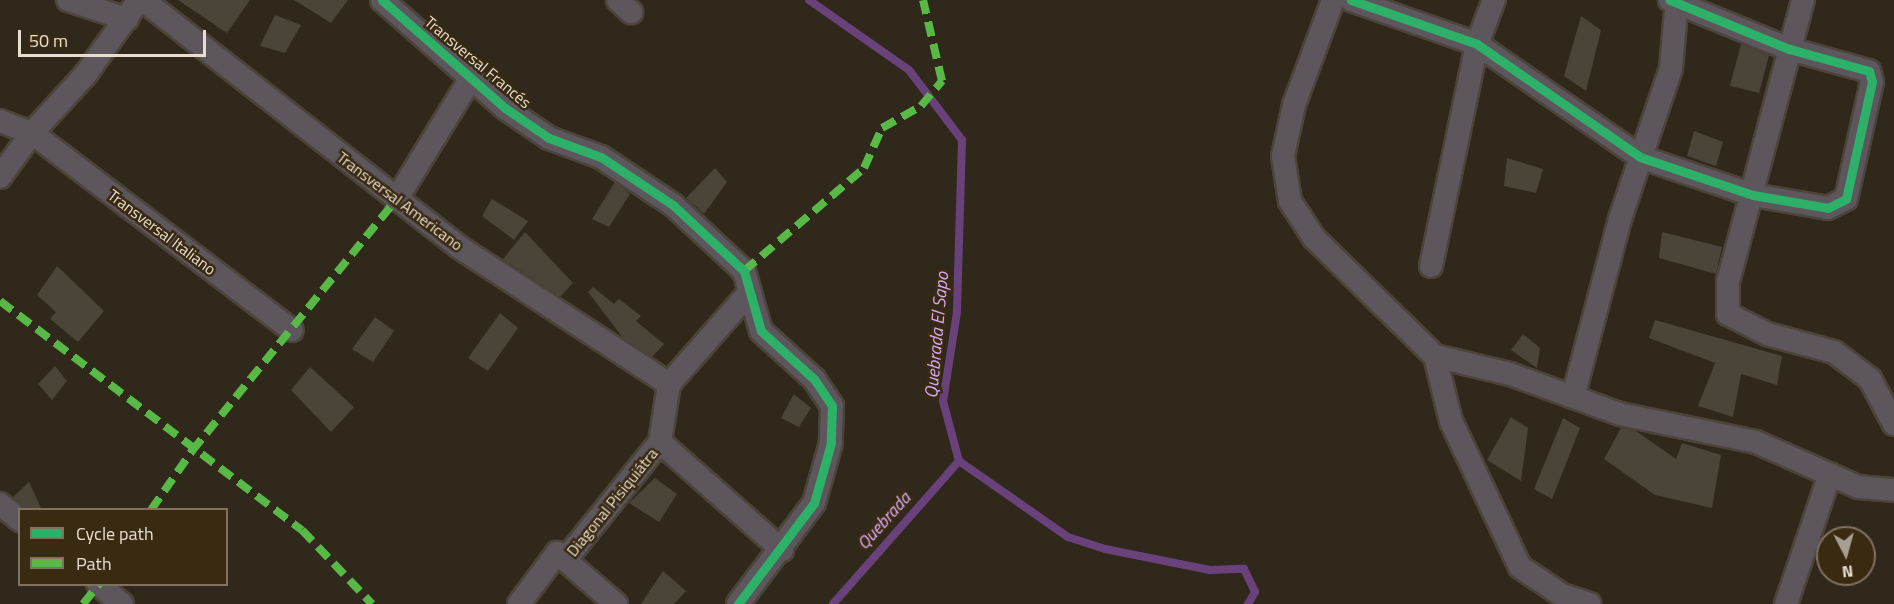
<!DOCTYPE html>
<meta charset="utf-8">
<style>
body{margin:0}
#map{position:relative;width:1894px;height:604px;overflow:hidden;background:#30281b;font-family:"Titillium Web",sans-serif}
div>[style]{position:absolute}
[style*='--x']{left:calc(var(--x)*1px);top:calc(var(--y)*1px);width:calc(var(--w)*1px);rotate:calc(var(--a)*1deg)}
.stream>*{height:8px;margin:-4px;padding:0 4px;transform-origin:4px;border-radius:4px;background:#69427b}
.building>*{inset:0;background:#4a4439}
.roads{filter:drop-shadow(2px 0 #4c4439) drop-shadow(-2px 0 #4c4439) drop-shadow(0 2px #4c4439) drop-shadow(0 -2px #4c4439)}
.street>*{height:22px;margin:-11px;padding:0 11px;transform-origin:11px;border-radius:11px;background:#5d565d}
.quiet>*{height:8px;margin-top:-4px;transform-origin:0;background:repeating-linear-gradient(90deg,#58b947 0 15px,transparent 0 23px)}
.cycleway>*{height:9px;margin:-4.5px;padding:0 4.5px;transform-origin:4.5px;border-radius:4.5px;background:#2db169}
span{translate:-50% -50%;white-space:nowrap;text-align:center;line-height:1.15;-webkit-text-stroke:5px #392a12;paint-order:stroke}
.street-label{font-size:16px;color:#e7decf}
.water-label{font-size:18px;color:#d8aaf3;font-style:italic}
.legend{position:absolute;left:18px;top:508px;width:210px;height:78px;box-sizing:border-box;background:#392a12;border:2px solid #7f725e;margin:0;padding:8px 10px;list-style:none;font-size:18px;color:#e7decf}
.legend li{display:flex;align-items:center;gap:12px;height:30px}
.legend b{width:30px;border:2px solid #7f725e}
.north{position:absolute;left:1816px;top:526px;width:60px;height:60px;box-sizing:border-box;background:#392a12;border:2px solid #7f725e;border-radius:50%;rotate:174deg;font-size:16px;font-weight:700;line-height:24px;text-align:center;color:#e7decf}
.north::after{content:'';display:block;margin:auto;width:21px;height:27px;background:#a79e90;clip-path:polygon(50% 0,100% 100%,50% 72%,0 100%)}
.scale{position:absolute;left:18px;top:30px;width:188px;height:27px;box-sizing:border-box;border:3px solid #e7decf;border-top:0;padding-left:8px;font-size:18px;line-height:21px;white-space:nowrap;color:#e7decf;-webkit-text-stroke:4px #392a12;paint-order:stroke}
</style>
<div id="map">
<div class="stream">
<i style="--x:809;--y:0;--w:122;--a:35"></i>
<i style="--x:909;--y:70;--w:88;--a:52.9"></i>
<i style="--x:962;--y:140;--w:172;--a:91.7"></i>
<i style="--x:957;--y:312;--w:90;--a:98.9"></i>
<i style="--x:943;--y:401;--w:62;--a:75.1"></i>
<i style="--x:959;--y:461;--w:133;--a:34.9"></i>
<i style="--x:1068;--y:537;--w:39;--a:18"></i>
<i style="--x:1105;--y:549;--w:107;--a:11.3"></i>
<i style="--x:1210;--y:570;--w:34;--a:-2"></i>
<i style="--x:1244;--y:569;--w:25;--a:64"></i>
<i style="--x:1255;--y:592;--w:14;--a:120"></i>
<i style="--x:833;--y:604;--w:191;--a:-48.6"></i>
</div>
<div class="building">
<i style="clip-path:polygon(178px 0,250px 0,227px 33px)"></i>
<i style="clip-path:polygon(294px 0,348px 0,331px 23px)"></i>
<i style="clip-path:polygon(275px 15px,301px 25px,285px 53px,260px 46px)"></i>
<i style="clip-path:polygon(1581px 16px,1601px 30px,1586px 91px,1564px 76px)"></i>
<i style="clip-path:polygon(1741px 44px,1769px 55px,1759px 93px,1730px 86px)"></i>
<i style="clip-path:polygon(1694px 131px,1723px 142px,1716px 166px,1687px 156px)"></i>
<i style="clip-path:polygon(1507px 158px,1543px 169px,1536px 193px,1504px 186px)"></i>
<i style="clip-path:polygon(715px 168px,727px 182px,704px 214px,686px 198px)"></i>
<i style="clip-path:polygon(615px 182px,630px 194px,609px 227px,592px 219px)"></i>
<i style="clip-path:polygon(492px 199px,528px 221px,514px 240px,482px 216px)"></i>
<i style="clip-path:polygon(525px 232px,573px 283px,560px 297px,503px 259px)"></i>
<i style="clip-path:polygon(1662px 232px,1722px 247px,1716px 274px,1659px 258px)"></i>
<i style="clip-path:polygon(57px 266px,104px 311px,78px 342px,50px 319px,56px 312px,37px 295px)"></i>
<i style="clip-path:polygon(593px 287px,614px 304px,619px 299px,641px 316px,636px 321px,664px 344px,652px 357px,623px 338px,588px 292px)"></i>
<i style="clip-path:polygon(500px 313px,518px 328px,488px 371px,468px 358px)"></i>
<i style="clip-path:polygon(375px 317px,394px 331px,373px 362px,352px 349px)"></i>
<i style="clip-path:polygon(1655px 320px,1782px 356px,1777px 385px,1741px 374px,1733px 417px,1698px 406px,1715px 363px,1649px 338px)"></i>
<i style="clip-path:polygon(1523px 334px,1540px 348px,1537px 368px,1511px 350px)"></i>
<i style="clip-path:polygon(55px 366px,67px 381px,52px 400px,38px 384px)"></i>
<i style="clip-path:polygon(310px 367px,354px 407px,331px 432px,291px 390px)"></i>
<i style="clip-path:polygon(794px 394px,811px 408px,799px 427px,781px 418px)"></i>
<i style="clip-path:polygon(1511px 417px,1528px 428px,1521px 481px,1487px 460px)"></i>
<i style="clip-path:polygon(1563px 418px,1580px 428px,1552px 499px,1534px 489px)"></i>
<i style="clip-path:polygon(1621px 428px,1636px 431px,1676px 459px,1682px 443px,1721px 455px,1712px 508px,1655px 495px,1604px 459px)"></i>
<i style="clip-path:polygon(655px 478px,677px 494px,659px 522px,629px 503px)"></i>
<i style="clip-path:polygon(29px 482px,42px 510px,28px 510px,13px 497px)"></i>
<i style="clip-path:polygon(663px 571px,686px 591px,674px 604px,641px 604px)"></i>
</div>
<div class="roads">
<div class="street">
<i style="--x:68;--y:0;--w:62;--a:17.9"></i>
<i style="--x:143;--y:0;--w:401;--a:38"></i>
<i style="--x:459;--y:247;--w:251;--a:33.1"></i>
<i style="--x:382;--y:0;--w:164;--a:41.3"></i>
<i style="--x:505;--y:108;--w:53;--a:34.3"></i>
<i style="--x:549;--y:138;--w:55;--a:20.1"></i>
<i style="--x:601;--y:157;--w:87;--a:33.7"></i>
<i style="--x:673;--y:205;--w:97;--a:42.9"></i>
<i style="--x:744;--y:271;--w:62;--a:74.2"></i>
<i style="--x:761;--y:331;--w:72;--a:42.2"></i>
<i style="--x:814;--y:379;--w:32;--a:56"></i>
<i style="--x:832;--y:406;--w:37;--a:92"></i>
<i style="--x:831;--y:443;--w:62;--a:105.8"></i>
<i style="--x:814;--y:503;--w:126;--a:127"></i>
<i style="--x:618;--y:0;--w:18;--a:43"></i>
<i style="--x:1333;--y:0;--w:112;--a:110.4"></i>
<i style="--x:1294;--y:105;--w:52;--a:102.2"></i>
<i style="--x:1283;--y:156;--w:46;--a:81.2"></i>
<i style="--x:1290;--y:201;--w:44;--a:57"></i>
<i style="--x:1314;--y:238;--w:169;--a:44.3"></i>
<i style="--x:1435;--y:356;--w:67;--a:76.2"></i>
<i style="--x:1451;--y:421;--w:161;--a:64.7"></i>
<i style="--x:1520;--y:567;--w:50;--a:33.7"></i>
<i style="--x:1562;--y:595;--w:29;--a:18"></i>
<i style="--x:1351;--y:0;--w:133;--a:19.2"></i>
<i style="--x:1477;--y:44;--w:198;--a:34.7"></i>
<i style="--x:1640;--y:157;--w:119;--a:18.6"></i>
<i style="--x:1753;--y:195;--w:76;--a:9.8"></i>
<i style="--x:1828;--y:208;--w:20;--a:-27"></i>
<i style="--x:1846;--y:199;--w:120;--a:-77.5"></i>
<i style="--x:1872;--y:82;--w:11;--a:-105"></i>
<i style="--x:1869;--y:71;--w:83;--a:-164.6"></i>
<i style="--x:1789;--y:49;--w:129;--a:-157.6"></i>
<i style="--x:1803;--y:0;--w:291;--a:104.9"></i>
<i style="--x:1728;--y:281;--w:33;--a:90"></i>
<i style="--x:1728;--y:314;--w:44;--a:27.1"></i>
<i style="--x:1767;--y:334;--w:69;--a:15"></i>
<i style="--x:1834;--y:352;--w:45;--a:36.9"></i>
<i style="--x:1870;--y:379;--w:51;--a:61.9"></i>
<i style="--x:0;--y:121;--w:34;--a:21"></i>
<i style="--x:32;--y:133;--w:326;--a:37.2"></i>
<i style="--x:0;--y:177;--w:54;--a:-54"></i>
<i style="--x:32;--y:133;--w:80;--a:-47.5"></i>
<i style="--x:86;--y:74;--w:91;--a:-54.4"></i>
<i style="--x:396;--y:200;--w:143;--a:-58.4"></i>
<i style="--x:1431;--y:266;--w:227;--a:-78.3"></i>
<i style="--x:1477;--y:44;--w:47;--a:-68.9"></i>
<i style="--x:1435;--y:356;--w:77;--a:13.5"></i>
<i style="--x:1510;--y:374;--w:117;--a:20"></i>
<i style="--x:1620;--y:414;--w:139;--a:11.6"></i>
<i style="--x:1756;--y:442;--w:111;--a:23.8"></i>
<i style="--x:1858;--y:487;--w:36;--a:5"></i>
<i style="--x:1573;--y:397;--w:184;--a:-75.2"></i>
<i style="--x:1620;--y:219;--w:159;--a:-71.3"></i>
<i style="--x:1671;--y:68;--w:68;--a:-85"></i>
<i style="--x:660;--y:442;--w:163;--a:41.5"></i>
<i style="--x:0;--y:504;--w:26;--a:39"></i>
<i style="--x:565;--y:560;--w:151;--a:-51.2"></i>
<i style="--x:660;--y:442;--w:59;--a:-81.2"></i>
<i style="--x:669;--y:384;--w:120;--a:-48.7"></i>
<i style="--x:98;--y:584;--w:31;--a:40"></i>
<i style="--x:519;--y:604;--w:64;--a:-53.3"></i>
<i style="--x:557;--y:553;--w:78;--a:40.8"></i>
<i style="--x:1786;--y:604;--w:137;--a:-71.3"></i>
</div>
</div>
<div class="quiet">
<i style="--x:744;--y:271;--w:158;--a:-40.6"></i>
<i style="--x:864;--y:168;--w:44;--a:-65.8"></i>
<i style="--x:882;--y:128;--w:45;--a:-29.4"></i>
<i style="--x:921;--y:106;--w:33;--a:-50"></i>
<i style="--x:942;--y:81;--w:83;--a:-103.2"></i>
<i style="--x:0;--y:301;--w:379;--a:37.2"></i>
<i style="--x:302;--y:530;--w:102;--a:46.6"></i>
<i style="--x:151;--y:510;--w:72;--a:-55.2"></i>
<i style="--x:192;--y:451;--w:323;--a:-50.9"></i>
<i style="--x:83;--y:604;--w:26;--a:-51"></i>
</div>
<div class="cycleway">
<i style="--x:382;--y:0;--w:164;--a:41.3"></i>
<i style="--x:505;--y:108;--w:53;--a:34.3"></i>
<i style="--x:549;--y:138;--w:55;--a:20.1"></i>
<i style="--x:601;--y:157;--w:87;--a:33.7"></i>
<i style="--x:673;--y:205;--w:97;--a:42.9"></i>
<i style="--x:744;--y:271;--w:62;--a:74.2"></i>
<i style="--x:761;--y:331;--w:72;--a:42.2"></i>
<i style="--x:814;--y:379;--w:32;--a:56"></i>
<i style="--x:832;--y:406;--w:37;--a:92"></i>
<i style="--x:831;--y:443;--w:62;--a:105.8"></i>
<i style="--x:814;--y:503;--w:126;--a:127"></i>
<i style="--x:1351;--y:0;--w:133;--a:19.2"></i>
<i style="--x:1477;--y:44;--w:198;--a:34.7"></i>
<i style="--x:1640;--y:157;--w:119;--a:18.6"></i>
<i style="--x:1753;--y:195;--w:76;--a:9.8"></i>
<i style="--x:1828;--y:208;--w:20;--a:-27"></i>
<i style="--x:1846;--y:199;--w:120;--a:-77.5"></i>
<i style="--x:1872;--y:82;--w:11;--a:-105"></i>
<i style="--x:1869;--y:71;--w:83;--a:-164.6"></i>
<i style="--x:1789;--y:49;--w:129;--a:-157.6"></i>
</div>
<div class="street-label">
<span style="left:478px;top:62px;rotate:40deg">Transversal Francés</span>
<span style="left:400px;top:201px;rotate:37deg">Transversal Americano</span>
<span style="left:162px;top:232px;rotate:37deg">Transversal Italiano</span>
<span style="left:612px;top:502px;rotate:-51deg">Diagonal Pisiquiátra</span>
</div>
<div class="water-label">
<span style="left:937px;top:335px;rotate:-85deg">Quebrada El Sapo</span>
<span style="left:884px;top:521px;rotate:-48deg">Quebrada</span>
</div>
<ul class="legend">
<li><b style="height:8px;background:#2db169"></b>Cycle path</li>
<li><b style="height:8px;background:#58b947"></b>Path</li>
</ul>
<div class="north">N</div>
<div class="scale">50 m</div>
</div>
